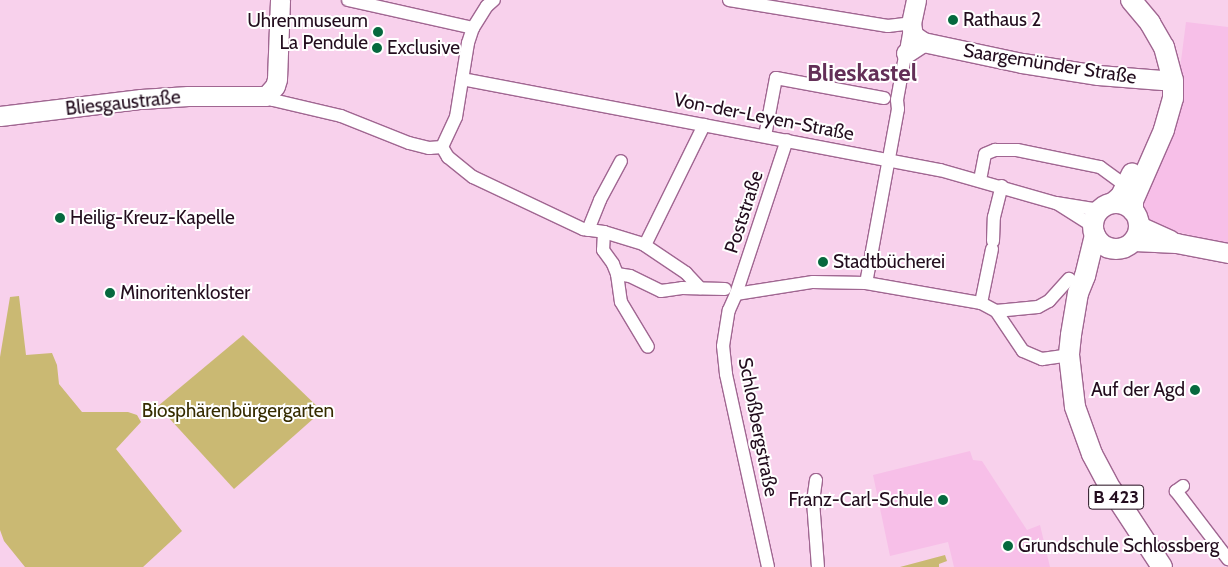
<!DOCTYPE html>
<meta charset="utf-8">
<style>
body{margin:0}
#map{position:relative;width:1228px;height:567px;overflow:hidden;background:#f8d1ec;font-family:Cabin,sans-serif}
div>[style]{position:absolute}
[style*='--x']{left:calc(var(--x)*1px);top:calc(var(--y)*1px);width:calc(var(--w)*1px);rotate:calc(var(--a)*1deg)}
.built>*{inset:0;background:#f7bfe8}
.green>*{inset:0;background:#cab973}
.roads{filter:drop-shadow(1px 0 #a06691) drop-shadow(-1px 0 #a06691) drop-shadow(0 1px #a06691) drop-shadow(0 -1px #a06691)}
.street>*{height:12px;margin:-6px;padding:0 6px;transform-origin:6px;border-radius:6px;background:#fff}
.secondary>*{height:19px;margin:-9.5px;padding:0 9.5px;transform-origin:9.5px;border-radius:9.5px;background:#fff}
.primary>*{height:20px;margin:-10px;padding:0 10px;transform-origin:10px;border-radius:10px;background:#fff}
.primary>.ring{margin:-10px;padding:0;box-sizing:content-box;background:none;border:20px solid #fff;border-radius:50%}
.dots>*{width:14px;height:14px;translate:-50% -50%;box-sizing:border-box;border:2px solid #fff;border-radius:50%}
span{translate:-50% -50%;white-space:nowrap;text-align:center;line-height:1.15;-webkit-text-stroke:4px #fff;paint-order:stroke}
.shield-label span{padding:1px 4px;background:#fff;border:1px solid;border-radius:4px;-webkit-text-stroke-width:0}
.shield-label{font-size:18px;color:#230d1e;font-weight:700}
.poi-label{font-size:19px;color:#230d1e}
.left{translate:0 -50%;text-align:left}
.right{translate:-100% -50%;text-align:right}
.street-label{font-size:19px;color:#230d1e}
.park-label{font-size:19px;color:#362c00}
.district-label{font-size:24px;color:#632f57;font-weight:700}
</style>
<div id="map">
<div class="built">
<i style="clip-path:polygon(1186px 22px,1228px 27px,1228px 244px,1157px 227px,1147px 220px,1142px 208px,1142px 200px,1173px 123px)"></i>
<i style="clip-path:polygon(970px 451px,973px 460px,982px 461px,1027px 530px,1040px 525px,1050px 567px,954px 567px,948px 542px,890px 556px,873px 475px)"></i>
</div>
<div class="green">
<i style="clip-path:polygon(19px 296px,26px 355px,52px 353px,57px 365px,59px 384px,82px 412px,128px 412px,137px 415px,141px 422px,116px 449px,182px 531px,143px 567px,25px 567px,4px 541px,0 530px,0 357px,10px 297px)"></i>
<i style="clip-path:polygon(243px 335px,322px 411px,234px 489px,158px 406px)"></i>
<i style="clip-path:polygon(945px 555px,947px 561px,939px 564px,939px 567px,900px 567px)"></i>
</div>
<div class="roads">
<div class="street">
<i style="--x:348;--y:0;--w:128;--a:12.6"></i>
<i style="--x:729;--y:0;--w:161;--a:9.3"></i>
<i style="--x:888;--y:26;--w:23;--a:-7"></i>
<i style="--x:911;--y:23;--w:78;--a:100.3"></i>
<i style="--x:897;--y:100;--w:9;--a:84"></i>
<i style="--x:898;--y:109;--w:177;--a:100.4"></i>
<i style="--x:462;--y:79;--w:487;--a:10.8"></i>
<i style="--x:940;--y:170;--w:121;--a:15.9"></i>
<i style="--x:1056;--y:203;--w:44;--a:9.2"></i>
<i style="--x:266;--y:96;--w:8;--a:30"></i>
<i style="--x:273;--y:100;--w:70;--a:13.2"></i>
<i style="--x:341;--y:116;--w:73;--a:21.7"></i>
<i style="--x:409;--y:143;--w:21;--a:14"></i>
<i style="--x:429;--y:148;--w:13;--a:-4"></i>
<i style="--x:765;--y:136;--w:59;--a:-79.3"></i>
<i style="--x:776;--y:78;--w:110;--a:10.5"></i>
<i style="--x:442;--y:147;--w:12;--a:59"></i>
<i style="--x:448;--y:157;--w:32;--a:39"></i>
<i style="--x:473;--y:177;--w:122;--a:25.3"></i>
<i style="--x:583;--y:229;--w:21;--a:8"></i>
<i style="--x:604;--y:232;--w:41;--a:17.1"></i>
<i style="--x:643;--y:244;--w:52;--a:34"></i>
<i style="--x:686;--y:273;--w:21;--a:47"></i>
<i style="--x:442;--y:147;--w:33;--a:-65"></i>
<i style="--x:456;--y:117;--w:75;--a:-80.8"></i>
<i style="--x:468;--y:43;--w:16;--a:-72"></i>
<i style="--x:473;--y:28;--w:26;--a:-58"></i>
<i style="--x:487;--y:6;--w:9;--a:-41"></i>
<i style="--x:980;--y:180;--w:26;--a:-79"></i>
<i style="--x:985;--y:154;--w:11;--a:-22"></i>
<i style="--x:995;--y:150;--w:22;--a:0"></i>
<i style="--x:1017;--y:150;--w:85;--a:11.6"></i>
<i style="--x:1100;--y:167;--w:32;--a:36"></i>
<i style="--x:1058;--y:204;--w:41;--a:32.2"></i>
<i style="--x:588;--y:230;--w:32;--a:-68"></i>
<i style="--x:600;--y:200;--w:44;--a:-61.7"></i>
<i style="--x:604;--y:232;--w:18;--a:93"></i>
<i style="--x:603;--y:250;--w:17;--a:54"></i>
<i style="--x:613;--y:264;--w:11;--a:68"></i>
<i style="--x:617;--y:274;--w:28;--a:82"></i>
<i style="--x:621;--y:302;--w:52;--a:59"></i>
<i style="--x:993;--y:241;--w:24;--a:-88"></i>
<i style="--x:994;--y:217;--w:32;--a:-76"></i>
<i style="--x:645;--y:245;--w:134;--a:-63.8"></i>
<i style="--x:617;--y:274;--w:13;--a:9"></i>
<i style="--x:630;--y:276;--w:34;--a:26"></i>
<i style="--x:661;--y:291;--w:21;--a:-8"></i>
<i style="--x:682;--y:288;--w:43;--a:1.3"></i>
<i style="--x:736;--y:294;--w:78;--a:-8.9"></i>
<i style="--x:813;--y:282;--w:53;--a:1.1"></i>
<i style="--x:866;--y:283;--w:117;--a:9.9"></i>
<i style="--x:981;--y:303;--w:17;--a:28"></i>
<i style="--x:996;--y:311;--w:48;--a:56"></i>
<i style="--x:1023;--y:351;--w:21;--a:23"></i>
<i style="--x:1042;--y:359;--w:27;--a:-8"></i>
<i style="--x:981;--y:303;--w:55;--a:-78.5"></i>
<i style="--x:996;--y:311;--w:42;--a:-5.4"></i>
<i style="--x:1038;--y:307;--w:13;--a:-29"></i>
<i style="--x:1049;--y:301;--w:30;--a:-48"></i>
<i style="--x:816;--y:480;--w:21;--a:98"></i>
<i style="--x:813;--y:501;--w:66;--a:85.7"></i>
<i style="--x:1183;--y:486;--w:9;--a:144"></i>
<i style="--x:1176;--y:491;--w:86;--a:52.6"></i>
<i style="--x:768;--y:567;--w:198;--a:-102.3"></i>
<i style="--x:726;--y:374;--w:28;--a:-96"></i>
<i style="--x:723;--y:346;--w:36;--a:-81"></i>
<i style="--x:729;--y:310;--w:17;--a:-66"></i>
<i style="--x:736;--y:294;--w:162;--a:-71.7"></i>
</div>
<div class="secondary">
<i style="--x:916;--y:0;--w:24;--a:102"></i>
<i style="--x:911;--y:23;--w:12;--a:81"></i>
<i style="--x:913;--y:35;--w:12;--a:35"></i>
<i style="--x:923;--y:42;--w:101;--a:12"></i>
<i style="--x:1022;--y:63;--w:77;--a:9"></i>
<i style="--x:1098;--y:75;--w:64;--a:4.5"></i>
<i style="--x:906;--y:53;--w:20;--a:-33"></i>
<i style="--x:0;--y:116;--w:142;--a:-6.9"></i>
<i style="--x:141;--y:99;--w:47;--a:-3.7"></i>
<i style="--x:188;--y:96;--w:78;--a:0"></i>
<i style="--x:266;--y:96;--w:13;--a:-48"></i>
<i style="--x:275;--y:86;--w:7;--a:-74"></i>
<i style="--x:277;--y:79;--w:79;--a:-87.8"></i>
<i style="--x:1139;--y:226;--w:34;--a:24"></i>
<i style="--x:1134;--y:241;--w:42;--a:2.7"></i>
<i style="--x:1176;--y:243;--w:53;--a:10.9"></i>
</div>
<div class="primary">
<i style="--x:1131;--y:0;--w:30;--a:50"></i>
<i style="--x:1150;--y:23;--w:28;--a:60"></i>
<i style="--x:1164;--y:47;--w:34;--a:75"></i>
<i style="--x:1173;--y:80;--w:18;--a:90"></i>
<i style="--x:1173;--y:98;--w:33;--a:106"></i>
<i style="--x:1164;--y:130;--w:77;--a:113.6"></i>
<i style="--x:1133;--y:201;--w:10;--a:90"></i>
<i class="ring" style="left:1093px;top:203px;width:26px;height:26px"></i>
<i style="--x:1113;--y:203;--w:11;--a:-41"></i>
<i style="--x:1121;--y:196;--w:25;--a:-64"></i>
<i style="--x:1095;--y:235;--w:42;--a:103.7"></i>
<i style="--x:1085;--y:276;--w:18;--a:112"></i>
<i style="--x:1078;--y:293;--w:43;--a:99.5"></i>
<i style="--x:1071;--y:335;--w:20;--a:96"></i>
<i style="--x:1069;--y:355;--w:52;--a:83.4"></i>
<i style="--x:1075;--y:407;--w:50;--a:70.1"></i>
<i style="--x:1092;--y:454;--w:40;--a:62"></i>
<i style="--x:1111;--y:489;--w:93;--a:56.8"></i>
</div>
</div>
<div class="dots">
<i style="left:953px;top:20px;background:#06693e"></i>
<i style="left:378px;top:32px;background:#06693e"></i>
<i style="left:377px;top:48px;background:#06693e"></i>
<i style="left:60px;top:218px;background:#06693e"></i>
<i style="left:823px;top:262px;background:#06693e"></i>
<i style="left:110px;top:293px;background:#06693e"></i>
<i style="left:1195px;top:390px;background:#06693e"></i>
<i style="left:943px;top:500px;background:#06693e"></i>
<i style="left:1008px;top:546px;background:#06693e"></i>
</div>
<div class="shield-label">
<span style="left:1116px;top:497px">B 423</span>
</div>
<div class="poi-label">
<span class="left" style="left:963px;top:20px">Rathaus 2</span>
<span class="right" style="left:368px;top:32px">Uhrenmuseum<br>La Pendule</span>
<span class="left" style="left:387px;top:48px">Exclusive</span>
<span class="left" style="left:70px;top:218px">Heilig-Kreuz-Kapelle</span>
<span class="left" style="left:833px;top:262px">Stadtbücherei</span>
<span class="left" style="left:120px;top:293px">Minoritenkloster</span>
<span class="right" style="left:1185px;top:390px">Auf der Agd</span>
<span class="right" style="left:933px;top:500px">Franz-Carl-Schule</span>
<span class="left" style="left:1018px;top:546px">Grundschule Schlossberg</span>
</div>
<div class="street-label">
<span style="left:1050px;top:64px;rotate:9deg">Saargemünder Straße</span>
<span style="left:123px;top:103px;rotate:-6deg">Bliesgaustraße</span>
<span style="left:764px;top:117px;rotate:11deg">Von-der-Leyen-Straße</span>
<span style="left:744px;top:212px;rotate:-72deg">Poststraße</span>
<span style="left:758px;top:427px;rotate:79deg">Schloßbergstraße</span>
</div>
<div class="park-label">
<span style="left:238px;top:411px">Biosphärenbürgergarten</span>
</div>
<div class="district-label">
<span style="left:862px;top:73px">Blieskastel</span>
</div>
</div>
